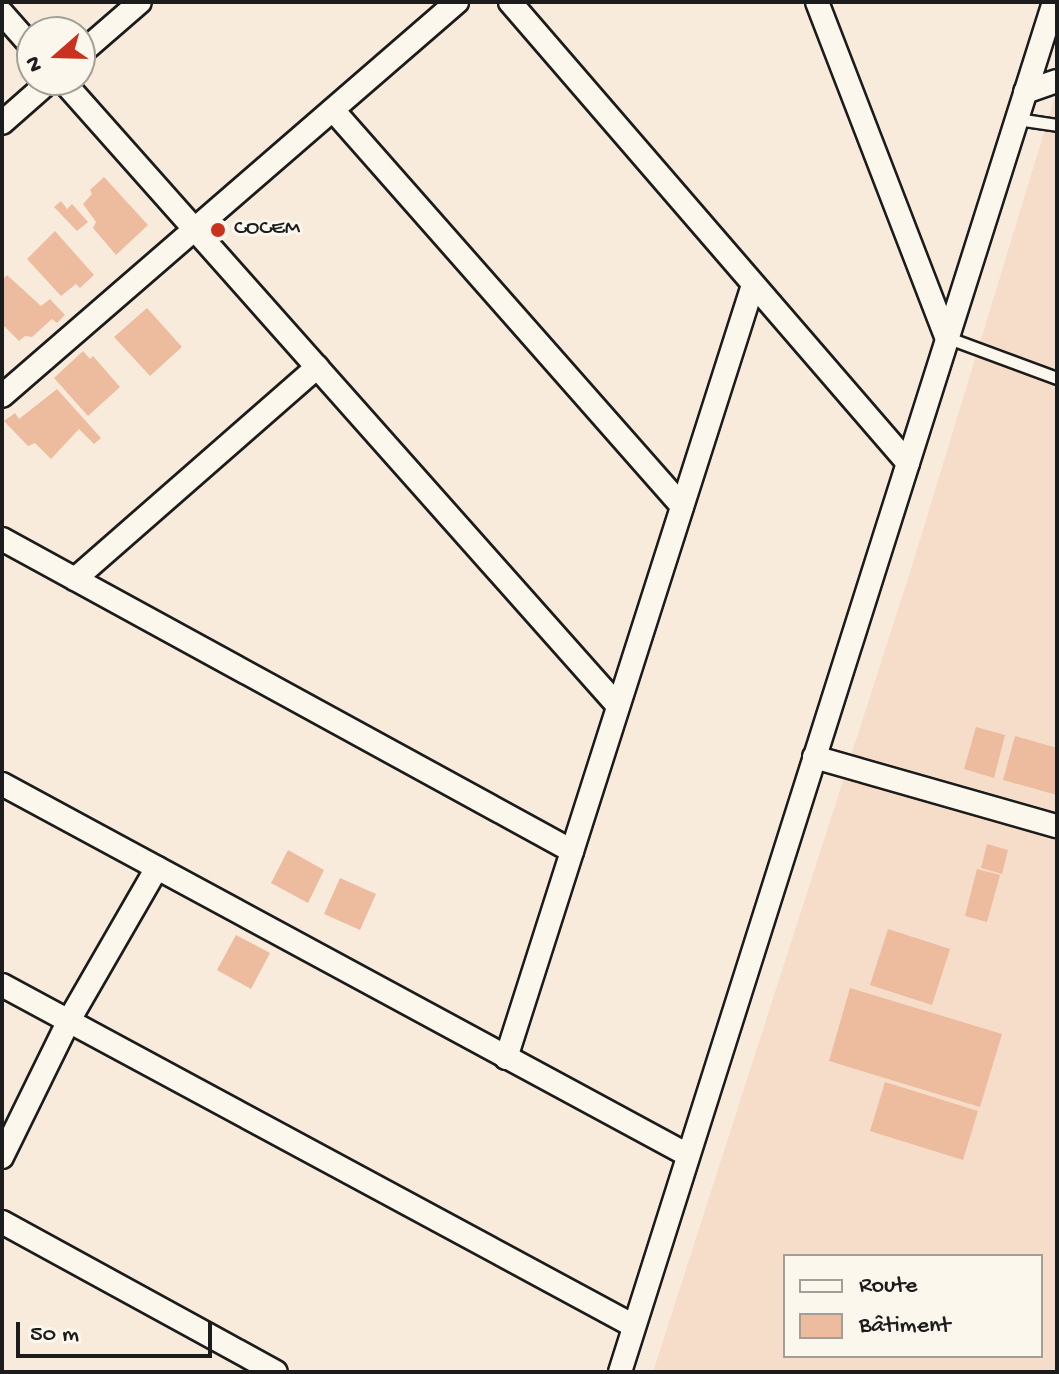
<!DOCTYPE html>
<meta charset="utf-8">
<style>
body{margin:0}
#map{position:relative;width:1059px;height:1374px;overflow:hidden;background:#f8ebdc;font-family:"Gochi Hand",sans-serif}
div>[style]{position:absolute}
[style*='--x']{left:calc(var(--x)*1px);top:calc(var(--y)*1px);width:calc(var(--w)*1px);rotate:calc(var(--a)*1deg)}
.built>*{inset:0;background:#f5ddc9}
.building>*{inset:0;background:#edbb9e}
.roads{filter:drop-shadow(2px 0 #1c1c1c) drop-shadow(-2px 0 #1c1c1c) drop-shadow(0 2px #1c1c1c) drop-shadow(0 -2px #1c1c1c)}
.lane>*{height:11px;margin:-5.5px;padding:0 5.5px;transform-origin:5.5px;border-radius:5.5px;background:#fbf7ec}
.street>*{height:22px;margin:-11px;padding:0 11px;transform-origin:11px;border-radius:11px;background:#fbf7ec}
.dots>*{width:22px;height:22px;translate:-50% -50%;box-sizing:border-box;border:4px solid #fbf7ec;border-radius:50%}
span{translate:-50% -50%;white-space:nowrap;text-align:center;line-height:1.15;-webkit-text-stroke:6px #fbf7ec;paint-order:stroke}
.poi-label{font-size:22px;color:#1c1c1c}
.left{translate:0 -50%;text-align:left}
.frame{position:absolute;inset:0;border:4px solid #1c1c1c;pointer-events:none}
.legend{position:absolute;left:783px;top:1254px;width:260px;height:104px;box-sizing:border-box;background:#fbf7ec;border:2px solid #a29f99;margin:0;padding:10px 14px;list-style:none;font-size:24px;color:#1c1c1c}
.legend li{display:flex;align-items:center;gap:16px;height:40px}
.legend b{width:40px;border:2px solid #a29f99}
.north{position:absolute;left:16px;top:16px;width:80px;height:80px;box-sizing:border-box;background:#fbf7ec;border:2px solid #a29f99;border-radius:50%;rotate:250deg;font-size:22px;font-weight:700;line-height:32px;text-align:center;color:#1c1c1c}
.north::after{content:'';display:block;margin:auto;width:28px;height:36px;background:#c8321e;clip-path:polygon(50% 0,100% 100%,50% 72%,0 100%)}
.scale{position:absolute;left:16px;top:1322px;width:196px;height:36px;box-sizing:border-box;border:4px solid #1c1c1c;border-top:0;padding-left:10px;font-size:24px;line-height:28px;white-space:nowrap;color:#1c1c1c;-webkit-text-stroke:6px #fbf7ec;paint-order:stroke}
</style>
<div id="map">
<div class="built">
<i style="clip-path:polygon(evenodd,1057px 90px,1057px 1372px,653px 1372px,911px 569px,1057px 90px,785px 1256px,1041px 1256px,1041px 1356px,785px 1356px,785px 1256px)"></i>
</div>
<div class="building">
<i style="clip-path:polygon(104px 177px,148px 225px,116px 255px,93px 228px,96px 222px,83px 204px,92px 194px,90px 190px)"></i>
<i style="clip-path:polygon(61px 201px,67px 209px,72px 204px,88px 222px,77px 231px,54px 207px)"></i>
<i style="clip-path:polygon(55px 231px,94px 275px,80px 288px,76px 284px,61px 296px,27px 259px)"></i>
<i style="clip-path:polygon(7px 275px,41px 306px,50px 299px,65px 315px,57px 323px,52px 319px,32px 337px,25px 336px,19px 341px,2px 324px,2px 280px)"></i>
<i style="clip-path:polygon(147px 308px,182px 347px,150px 376px,114px 337px)"></i>
<i style="clip-path:polygon(83px 351px,90px 359px,93px 356px,120px 387px,88px 416px,54px 378px)"></i>
<i style="clip-path:polygon(57px 389px,101px 438px,94px 444px,79px 429px,51px 459px,35px 443px,28px 446px,4px 421px,15px 413px,19px 419px)"></i>
<i style="clip-path:polygon(976px 727px,1005px 735px,994px 778px,964px 769px)"></i>
<i style="clip-path:polygon(1015px 736px,1057px 748px,1057px 795px,1003px 780px)"></i>
<i style="clip-path:polygon(987px 844px,1008px 850px,1002px 874px,981px 868px)"></i>
<i style="clip-path:polygon(288px 850px,324px 870px,308px 903px,271px 883px)"></i>
<i style="clip-path:polygon(977px 869px,1000px 875px,987px 922px,965px 916px)"></i>
<i style="clip-path:polygon(340px 878px,376px 894px,360px 930px,324px 914px)"></i>
<i style="clip-path:polygon(888px 929px,950px 949px,932px 1005px,870px 985px)"></i>
<i style="clip-path:polygon(236px 935px,270px 953px,251px 989px,217px 970px)"></i>
<i style="clip-path:polygon(850px 988px,1002px 1034px,980px 1107px,829px 1061px)"></i>
<i style="clip-path:polygon(885px 1082px,978px 1111px,963px 1160px,870px 1131px)"></i>
</div>
<div class="roads">
<div class="lane">
<i style="--x:1017;--y:119;--w:40;--a:8.5"></i>
<i style="--x:946;--y:337;--w:118;--a:20.3"></i>
</div>
<div class="street">
<i style="--x:510;--y:2;--w:609;--a:49.19"></i>
<i style="--x:817;--y:2;--w:359;--a:68.9"></i>
<i style="--x:2;--y:13;--w:45;--a:48.6"></i>
<i style="--x:80;--y:54;--w:79;--a:-40.9"></i>
<i style="--x:62;--y:80;--w:837;--a:48.39"></i>
<i style="--x:1025;--y:92;--w:34;--a:-19"></i>
<i style="--x:333;--y:110;--w:528;--a:48.61"></i>
<i style="--x:2;--y:123;--w:65;--a:-41.3"></i>
<i style="--x:2;--y:396;--w:602;--a:-40.89"></i>
<i style="--x:2;--y:539;--w:650;--a:28.69"></i>
<i style="--x:75;--y:579;--w:322;--a:-41.2"></i>
<i style="--x:814;--y:757;--w:253;--a:15.9"></i>
<i style="--x:2;--y:784;--w:780;--a:28.41"></i>
<i style="--x:2;--y:985;--w:718;--a:28.35"></i>
<i style="--x:506;--y:1058;--w:812;--a:-72.28"></i>
<i style="--x:2;--y:1157;--w:150;--a:-63.9"></i>
<i style="--x:68;--y:1022;--w:178;--a:-60"></i>
<i style="--x:2;--y:1222;--w:312;--a:28.7"></i>
<i style="--x:620;--y:1372;--w:1437;--a:-72.42"></i>
</div>
</div>
<div class="dots">
<i style="left:218px;top:230px;background:#c8321e"></i>
</div>
<div class="poi-label">
<span class="left" style="left:234px;top:230px">COCEM</span>
</div>
<div class="frame"></div>
<ul class="legend">
<li><b style="height:10px;background:#fbf7ec"></b>Route</li>
<li><b style="height:22px;background:#edbb9e"></b>Bâtiment</li>
</ul>
<div class="north">N</div>
<div class="scale">50 m</div>
</div>
